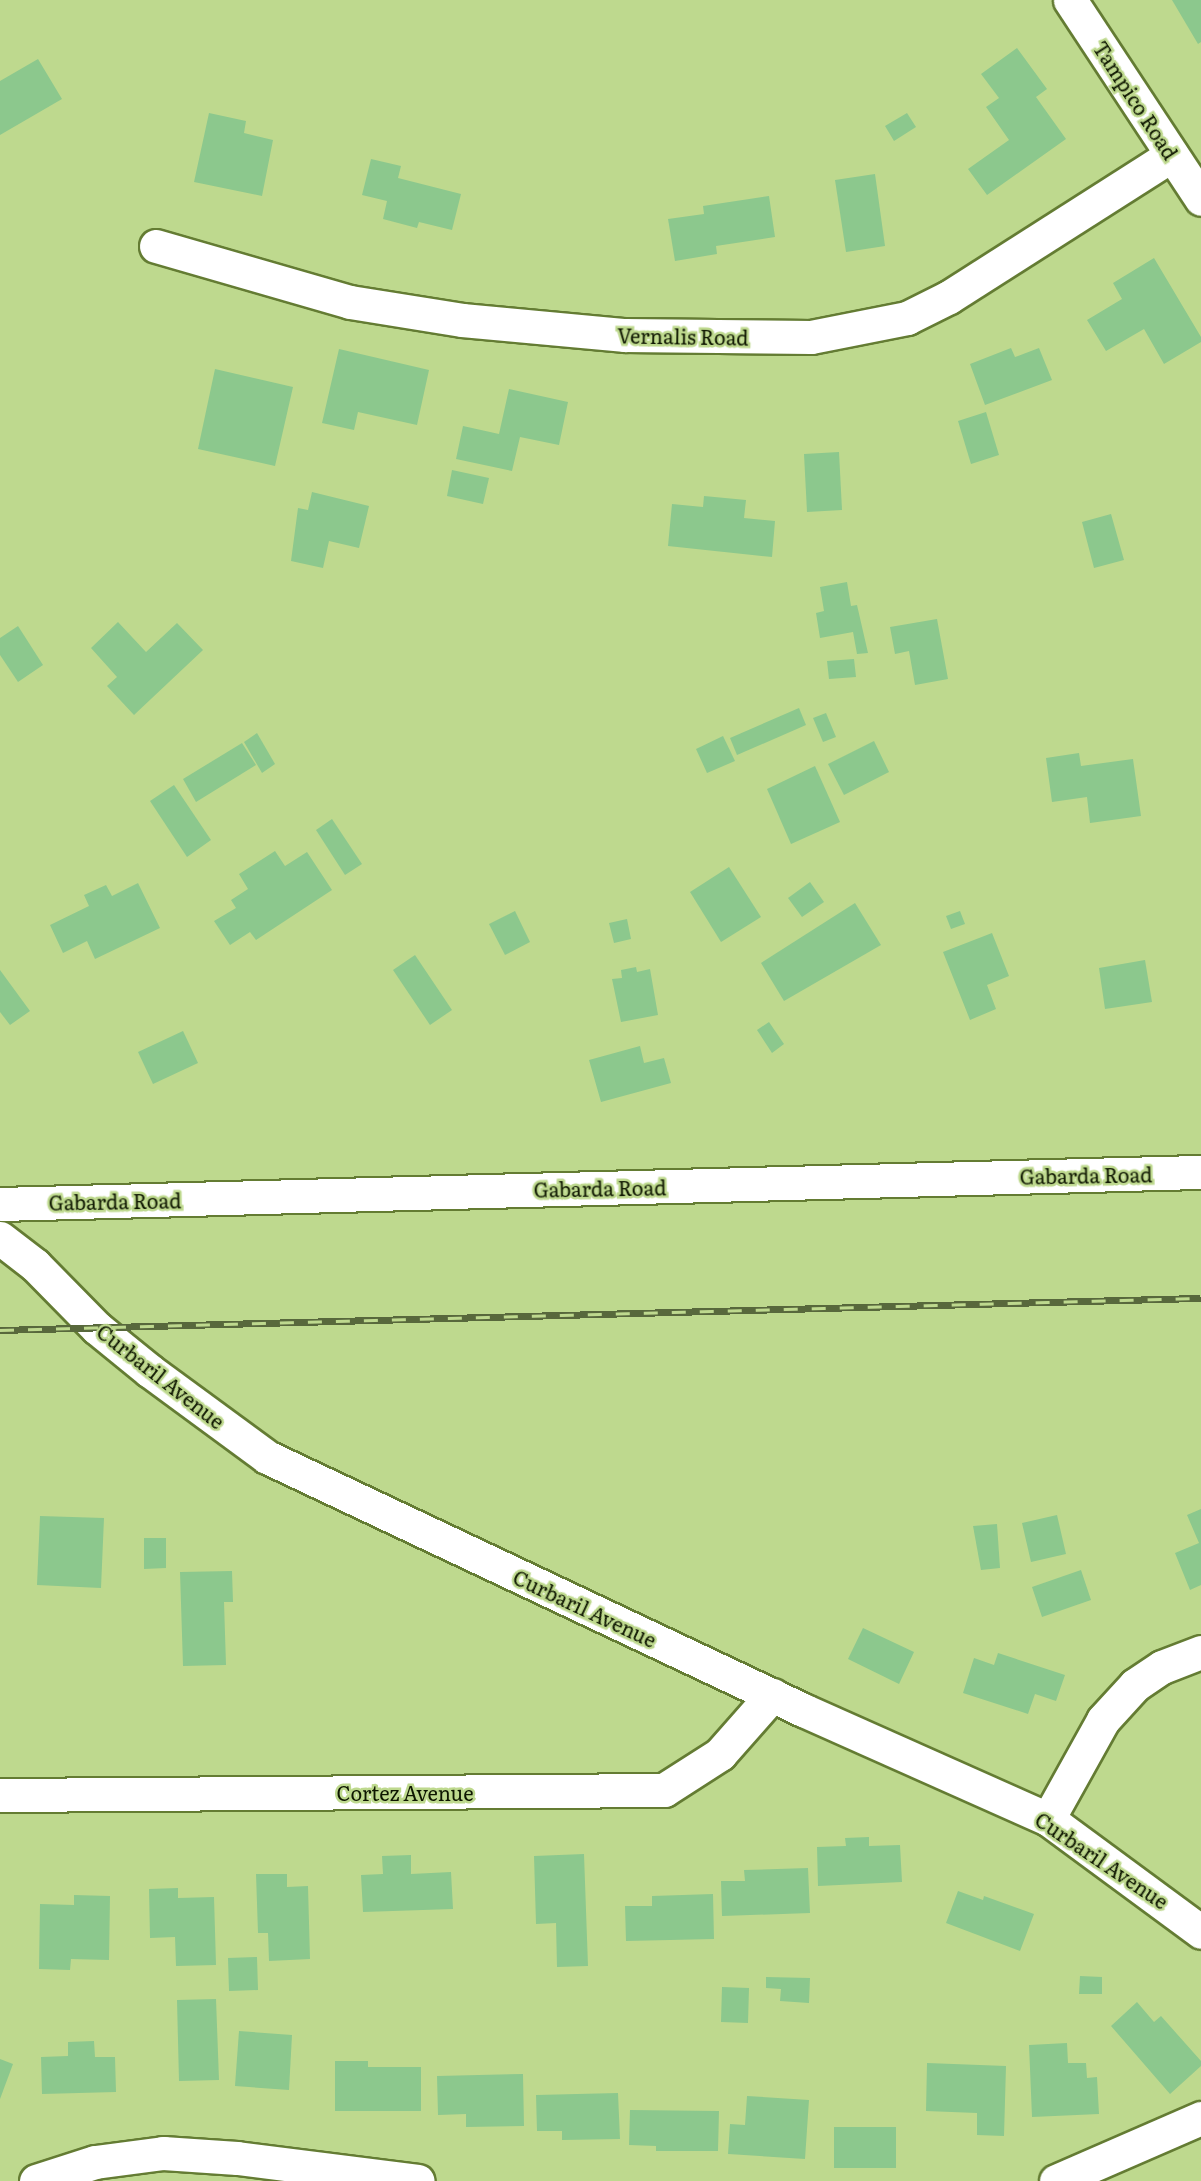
<!DOCTYPE html>
<style>
body{margin:0}
#map{position:relative;width:1201px;height:2181px;overflow:hidden;background:#bed98e;font-family:Literata,serif}
div>[style]{position:absolute}
[style*='--x']{left:calc(var(--x)*1px);top:calc(var(--y)*1px);width:calc(var(--w)*1px);rotate:calc(var(--a)*1deg)}
.building>*{inset:0;background:#8cc88d}
.roads{filter:drop-shadow(2px 0 #647c33) drop-shadow(-2px 0 #647c33) drop-shadow(0 2px #647c33) drop-shadow(0 -2px #647c33)}
.minor>*{height:33px;margin:-16.5px;padding:0 16.5px;transform-origin:16.5px;border-radius:16.5px;background:#fff}
.tertiary>*{height:33px;margin:-16.5px;padding:0 16.5px;transform-origin:16.5px;border-radius:16.5px;background:#fff}
.rail>*{height:7px;margin-top:-3.5px;transform-origin:0;background:repeating-linear-gradient(90deg,#bed98e 0 14px,#58683c 0 28px);box-sizing:border-box;border-block:2px solid #58683c}
span{translate:-50% -50%;white-space:nowrap;text-align:center;line-height:1.15;-webkit-text-stroke:5px #bed98e;paint-order:stroke}
.street-label{font-size:20px;color:#0e1600}
</style>
<div id="map">
<div class="building">
<i style="clip-path:polygon(1172px 0,1201px 0,1201px 42px,1198px 44px)"></i>
<i style="clip-path:polygon(1017px 48px,1047px 89px,1036px 97px,1066px 139px,987px 195px,968px 169px,1009px 140px,986px 107px,999px 98px,981px 74px)"></i>
<i style="clip-path:polygon(38px 59px,62px 99px,0 135px,0 81px)"></i>
<i style="clip-path:polygon(209px 113px,246px 121px,244px 133px,273px 140px,262px 196px,194px 182px)"></i>
<i style="clip-path:polygon(907px 113px,916px 127px,894px 141px,885px 126px)"></i>
<i style="clip-path:polygon(371px 159px,401px 166px,398px 178px,461px 194px,452px 230px,419px 222px,417px 228px,383px 219px,387px 201px,362px 195px)"></i>
<i style="clip-path:polygon(875px 174px,885px 246px,846px 252px,835px 180px)"></i>
<i style="clip-path:polygon(769px 196px,775px 237px,716px 246px,717px 254px,675px 261px,668px 219px,704px 214px,703px 206px)"></i>
<i style="clip-path:polygon(1154px 258px,1201px 337px,1201px 342px,1164px 364px,1144px 329px,1106px 351px,1087px 320px,1122px 299px,1113px 283px)"></i>
<i style="clip-path:polygon(1011px 348px,1015px 357px,1039px 348px,1052px 380px,985px 405px,970px 364px)"></i>
<i style="clip-path:polygon(339px 349px,429px 370px,417px 425px,358px 412px,354px 430px,322px 423px)"></i>
<i style="clip-path:polygon(215px 369px,293px 387px,275px 466px,198px 449px)"></i>
<i style="clip-path:polygon(509px 389px,568px 402px,559px 445px,520px 437px,512px 471px,456px 459px,463px 426px,499px 434px)"></i>
<i style="clip-path:polygon(986px 412px,999px 455px,971px 464px,958px 421px)"></i>
<i style="clip-path:polygon(839px 452px,842px 510px,807px 512px,804px 454px)"></i>
<i style="clip-path:polygon(452px 470px,489px 478px,483px 504px,447px 496px)"></i>
<i style="clip-path:polygon(312px 492px,369px 506px,359px 548px,329px 541px,323px 568px,291px 561px,298px 508px,308px 510px)"></i>
<i style="clip-path:polygon(704px 496px,746px 500px,744px 518px,775px 521px,772px 557px,668px 546px,672px 504px,703px 507px)"></i>
<i style="clip-path:polygon(1111px 514px,1124px 560px,1094px 568px,1082px 522px)"></i>
<i style="clip-path:polygon(847px 582px,851px 606px,857px 605px,868px 653px,857px 654px,853px 632px,820px 638px,816px 613px,824px 611px,820px 587px)"></i>
<i style="clip-path:polygon(937px 619px,948px 679px,915px 685px,909px 651px,895px 654px,890px 627px)"></i>
<i style="clip-path:polygon(118px 622px,146px 652px,177px 623px,203px 650px,134px 715px,107px 686px,117px 677px,91px 648px)"></i>
<i style="clip-path:polygon(18px 626px,43px 665px,18px 682px,0 655px,0 638px)"></i>
<i style="clip-path:polygon(854px 659px,856px 677px,829px 679px,827px 661px)"></i>
<i style="clip-path:polygon(799px 708px,806px 725px,737px 755px,730px 738px)"></i>
<i style="clip-path:polygon(826px 713px,836px 737px,823px 742px,813px 718px)"></i>
<i style="clip-path:polygon(257px 733px,275px 764px,262px 773px,244px 742px)"></i>
<i style="clip-path:polygon(723px 736px,735px 761px,707px 773px,696px 749px)"></i>
<i style="clip-path:polygon(874px 741px,889px 772px,844px 795px,828px 764px)"></i>
<i style="clip-path:polygon(242px 743px,256px 765px,196px 802px,183px 779px)"></i>
<i style="clip-path:polygon(1079px 753px,1081px 766px,1133px 759px,1141px 816px,1090px 823px,1087px 797px,1052px 802px,1046px 758px)"></i>
<i style="clip-path:polygon(815px 766px,840px 822px,791px 844px,767px 789px)"></i>
<i style="clip-path:polygon(174px 785px,211px 840px,187px 857px,150px 801px)"></i>
<i style="clip-path:polygon(332px 819px,362px 864px,345px 875px,316px 830px)"></i>
<i style="clip-path:polygon(275px 851px,285px 866px,307px 852px,332px 890px,256px 940px,250px 932px,230px 945px,214px 921px,236px 908px,231px 900px,248px 889px,239px 874px)"></i>
<i style="clip-path:polygon(729px 867px,761px 917px,721px 942px,690px 892px)"></i>
<i style="clip-path:polygon(810px 882px,824px 902px,802px 917px,788px 898px)"></i>
<i style="clip-path:polygon(138px 883px,160px 928px,95px 959px,87px 941px,63px 953px,50px 925px,89px 906px,84px 895px,106px 885px,112px 896px)"></i>
<i style="clip-path:polygon(855px 903px,881px 945px,784px 1001px,761px 963px)"></i>
<i style="clip-path:polygon(515px 911px,530px 942px,505px 955px,489px 924px)"></i>
<i style="clip-path:polygon(960px 911px,965px 924px,951px 929px,946px 916px)"></i>
<i style="clip-path:polygon(627px 919px,631px 939px,614px 943px,609px 923px)"></i>
<i style="clip-path:polygon(992px 933px,1009px 976px,987px 985px,996px 1009px,970px 1020px,943px 952px)"></i>
<i style="clip-path:polygon(415px 955px,452px 1010px,430px 1025px,393px 970px)"></i>
<i style="clip-path:polygon(1145px 960px,1152px 1002px,1105px 1009px,1099px 968px)"></i>
<i style="clip-path:polygon(636px 967px,637px 972px,650px 969px,658px 1015px,621px 1022px,612px 979px,622px 978px,621px 970px)"></i>
<i style="clip-path:polygon(0 970px,30px 1011px,10px 1025px,0 1012px)"></i>
<i style="clip-path:polygon(769px 1022px,784px 1044px,772px 1053px,757px 1030px)"></i>
<i style="clip-path:polygon(183px 1031px,198px 1063px,153px 1084px,138px 1052px)"></i>
<i style="clip-path:polygon(640px 1046px,644px 1063px,664px 1058px,671px 1083px,601px 1102px,589px 1060px)"></i>
<i style="clip-path:polygon(1201px 1509px,1201px 1585px,1190px 1590px,1175px 1553px,1199px 1543px,1187px 1515px)"></i>
<i style="clip-path:polygon(1057px 1515px,1066px 1554px,1031px 1562px,1022px 1523px)"></i>
<i style="clip-path:polygon(40px 1516px,104px 1518px,101px 1588px,37px 1585px)"></i>
<i style="clip-path:polygon(997px 1524px,1000px 1568px,981px 1570px,973px 1526px)"></i>
<i style="clip-path:polygon(144px 1538px,166px 1538px,166px 1568px,144px 1569px)"></i>
<i style="clip-path:polygon(1081px 1570px,1091px 1600px,1042px 1617px,1032px 1587px)"></i>
<i style="clip-path:polygon(232px 1571px,233px 1602px,224px 1602px,226px 1665px,183px 1666px,180px 1572px)"></i>
<i style="clip-path:polygon(863px 1628px,914px 1652px,899px 1684px,848px 1659px)"></i>
<i style="clip-path:polygon(998px 1653px,1065px 1675px,1056px 1701px,1035px 1694px,1028px 1714px,963px 1693px,974px 1658px,994px 1665px)"></i>
<i style="clip-path:polygon(869px 1837px,869px 1846px,900px 1845px,902px 1882px,818px 1886px,817px 1847px,846px 1846px,845px 1838px)"></i>
<i style="clip-path:polygon(584px 1854px,588px 1966px,557px 1967px,556px 1923px,536px 1924px,534px 1856px)"></i>
<i style="clip-path:polygon(411px 1855px,411px 1874px,451px 1872px,453px 1909px,363px 1912px,361px 1875px,383px 1874px,382px 1856px)"></i>
<i style="clip-path:polygon(808px 1868px,810px 1913px,722px 1916px,721px 1881px,745px 1881px,744px 1870px)"></i>
<i style="clip-path:polygon(256px 1874px,287px 1874px,287px 1887px,308px 1886px,310px 1959px,269px 1961px,268px 1933px,258px 1933px)"></i>
<i style="clip-path:polygon(178px 1888px,178px 1898px,214px 1897px,216px 1965px,176px 1966px,175px 1937px,150px 1938px,149px 1889px)"></i>
<i style="clip-path:polygon(958px 1891px,983px 1900px,984px 1896px,1034px 1914px,1020px 1951px,946px 1923px)"></i>
<i style="clip-path:polygon(713px 1894px,714px 1939px,626px 1941px,625px 1906px,652px 1906px,652px 1896px)"></i>
<i style="clip-path:polygon(74px 1895px,110px 1896px,109px 1960px,71px 1959px,70px 1970px,39px 1969px,40px 1904px,74px 1905px)"></i>
<i style="clip-path:polygon(257px 1957px,258px 1990px,229px 1991px,228px 1958px)"></i>
<i style="clip-path:polygon(1080px 1976px,1102px 1977px,1102px 1994px,1079px 1994px)"></i>
<i style="clip-path:polygon(766px 1977px,810px 1978px,809px 2003px,780px 2001px,781px 1989px,766px 1988px)"></i>
<i style="clip-path:polygon(722px 1987px,749px 1988px,748px 2023px,721px 2022px)"></i>
<i style="clip-path:polygon(216px 1999px,219px 2080px,179px 2081px,177px 2000px)"></i>
<i style="clip-path:polygon(1137px 2002px,1154px 2022px,1161px 2016px,1201px 2061px,1201px 2066px,1170px 2094px,1111px 2026px)"></i>
<i style="clip-path:polygon(239px 2031px,292px 2035px,289px 2090px,235px 2086px)"></i>
<i style="clip-path:polygon(94px 2041px,95px 2057px,115px 2057px,116px 2092px,42px 2094px,41px 2057px,68px 2056px,68px 2042px)"></i>
<i style="clip-path:polygon(1067px 2043px,1068px 2063px,1086px 2063px,1087px 2078px,1097px 2077px,1099px 2114px,1032px 2117px,1029px 2045px)"></i>
<i style="clip-path:polygon(0 2059px,13px 2064px,0 2099px)"></i>
<i style="clip-path:polygon(335px 2061px,368px 2061px,368px 2067px,421px 2067px,421px 2111px,335px 2111px)"></i>
<i style="clip-path:polygon(927px 2063px,1006px 2066px,1004px 2136px,977px 2135px,977px 2113px,926px 2111px)"></i>
<i style="clip-path:polygon(523px 2074px,524px 2126px,466px 2127px,466px 2114px,438px 2115px,437px 2076px)"></i>
<i style="clip-path:polygon(618px 2093px,620px 2139px,562px 2140px,562px 2131px,537px 2131px,536px 2095px)"></i>
<i style="clip-path:polygon(747px 2096px,809px 2100px,805px 2159px,728px 2154px,730px 2124px,745px 2125px)"></i>
<i style="clip-path:polygon(630px 2110px,719px 2111px,718px 2151px,656px 2151px,656px 2146px,629px 2145px)"></i>
<i style="clip-path:polygon(834px 2127px,896px 2127px,896px 2168px,834px 2168px)"></i>
</div>
<div class="roads">
<div class="minor">
<i style="--x:1070;--y:0;--w:238;--a:56.6"></i>
<i style="--x:156;--y:246;--w:202;--a:16.1"></i>
<i style="--x:350;--y:302;--w:113;--a:9.1"></i>
<i style="--x:462;--y:320;--w:164;--a:5.3"></i>
<i style="--x:625;--y:335;--w:186;--a:0.6"></i>
<i style="--x:811;--y:337;--w:98;--a:-11.2"></i>
<i style="--x:907;--y:318;--w:47;--a:-26.6"></i>
<i style="--x:949;--y:297;--w:264;--a:-32.5"></i>
<i style="--x:0;--y:1204;--w:1201;--a:-1.53"></i>
<i style="--x:0;--y:1795;--w:664;--a:-0.43"></i>
<i style="--x:664;--y:1790;--w:67;--a:-32.7"></i>
<i style="--x:720;--y:1754;--w:79;--a:-48.6"></i>
<i style="--x:1048;--y:1819;--w:113;--a:-60.9"></i>
<i style="--x:1103;--y:1720;--w:47;--a:-47.6"></i>
<i style="--x:1135;--y:1685;--w:32;--a:-34"></i>
<i style="--x:1162;--y:1667;--w:42;--a:-21"></i>
<i style="--x:36;--y:2181;--w:62;--a:-17.9"></i>
<i style="--x:95;--y:2162;--w:69;--a:-7.5"></i>
<i style="--x:163;--y:2153;--w:74;--a:3.9"></i>
<i style="--x:237;--y:2158;--w:182;--a:7.2"></i>
<i style="--x:1056;--y:2181;--w:158;--a:-23.5"></i>
</div>
<div class="tertiary">
<i style="--x:0;--y:1238;--w:44;--a:37.6"></i>
<i style="--x:35;--y:1265;--w:88;--a:45.5"></i>
<i style="--x:97;--y:1328;--w:68;--a:39.1"></i>
<i style="--x:150;--y:1371;--w:145;--a:36.3"></i>
<i style="--x:267;--y:1457;--w:593;--a:25.27"></i>
<i style="--x:803;--y:1710;--w:268;--a:24"></i>
<i style="--x:1048;--y:1819;--w:190;--a:36.4"></i>
</div>
</div>
<div class="rail">
<i style="--x:0;--y:1330;--w:1201;--a:-1.53"></i>
</div>
<div class="street-label">
<span style="left:1136px;top:100px;rotate:57deg">Tampico Road</span>
<span style="left:683px;top:336px;rotate:1deg">Vernalis Road</span>
<span style="left:1086px;top:1175px;rotate:-1deg">Gabarda Road</span>
<span style="left:600px;top:1188px;rotate:-1deg">Gabarda Road</span>
<span style="left:115px;top:1201px;rotate:-1deg">Gabarda Road</span>
<span style="left:161px;top:1376px;rotate:38deg">Curbaril Avenue</span>
<span style="left:585px;top:1608px;rotate:25deg">Curbaril Avenue</span>
<span style="left:405px;top:1792px">Cortez Avenue</span>
<span style="left:1102px;top:1860px;rotate:34deg">Curbaril Avenue</span>
</div>
</div>
